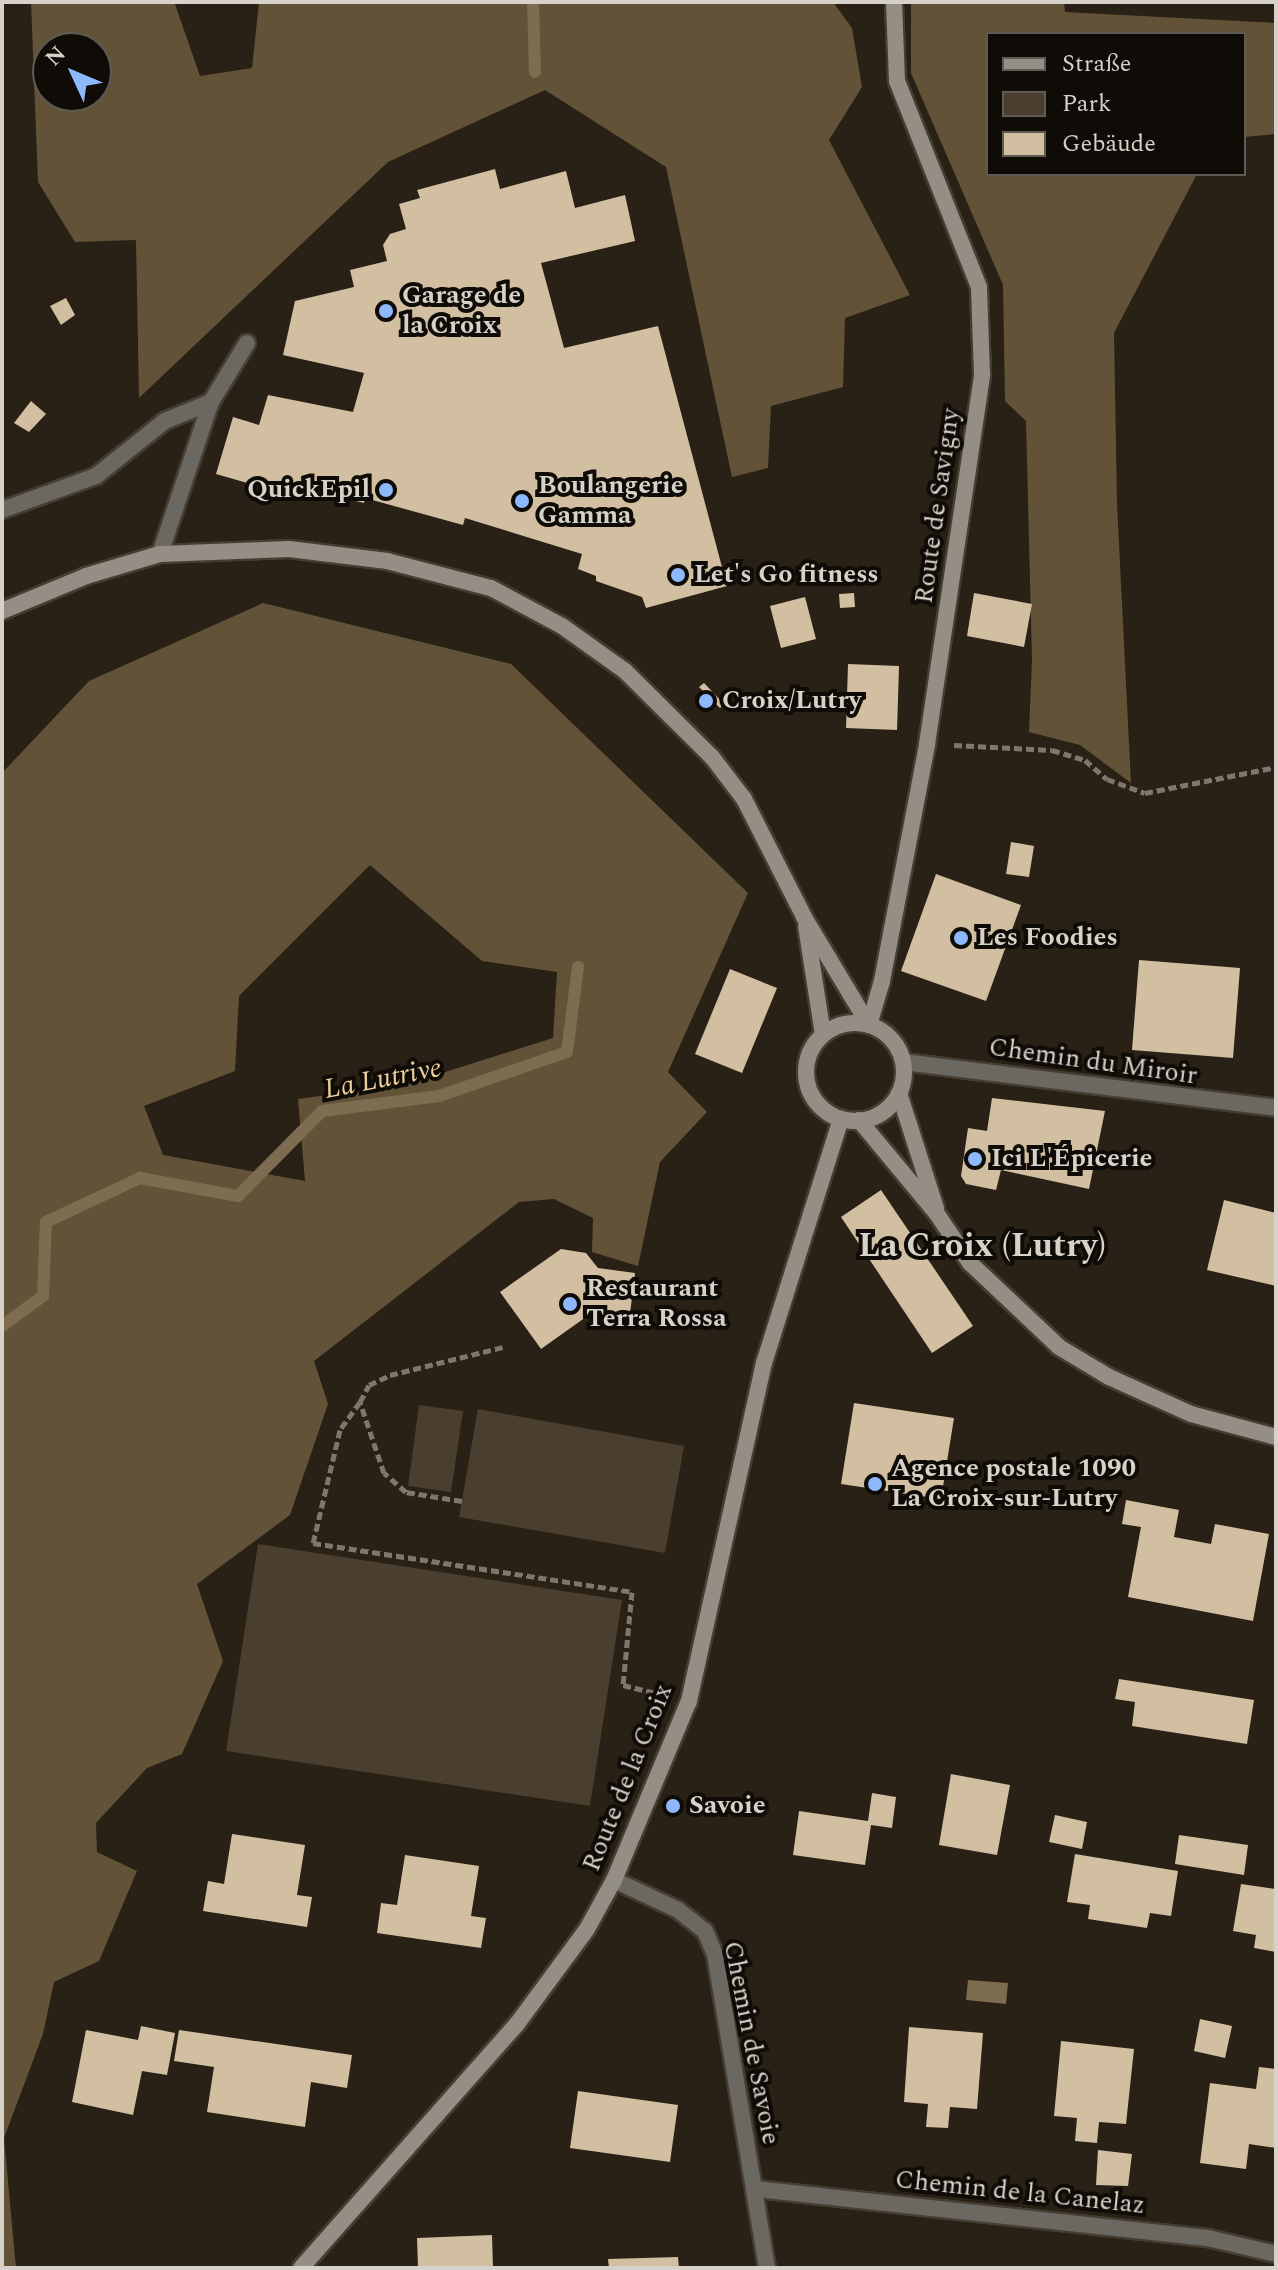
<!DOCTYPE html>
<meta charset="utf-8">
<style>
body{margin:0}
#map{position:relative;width:1278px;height:2270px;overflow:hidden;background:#292115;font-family:Spectral,serif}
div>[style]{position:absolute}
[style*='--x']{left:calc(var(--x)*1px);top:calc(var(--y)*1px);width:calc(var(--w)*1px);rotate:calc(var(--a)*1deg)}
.green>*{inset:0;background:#4a3f2e}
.forest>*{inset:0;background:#625237}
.water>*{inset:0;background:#7e6c51}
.stream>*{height:12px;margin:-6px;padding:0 6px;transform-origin:6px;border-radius:6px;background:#7e6c51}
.building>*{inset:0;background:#d2bfa2}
.path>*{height:5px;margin-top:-2.5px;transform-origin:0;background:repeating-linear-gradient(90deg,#7e776d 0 8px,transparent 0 12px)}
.roads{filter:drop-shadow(2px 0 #453d32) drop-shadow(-2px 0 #453d32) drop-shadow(0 2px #453d32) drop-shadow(0 -2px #453d32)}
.street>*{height:16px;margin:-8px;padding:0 8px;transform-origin:8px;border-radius:8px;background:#6b6761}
.secondary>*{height:16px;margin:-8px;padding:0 8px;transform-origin:8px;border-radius:8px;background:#958e84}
.secondary>.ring{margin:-8px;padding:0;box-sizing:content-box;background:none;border:16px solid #958e84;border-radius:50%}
.dots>*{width:22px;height:22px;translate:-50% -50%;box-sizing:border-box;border:4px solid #0f0b06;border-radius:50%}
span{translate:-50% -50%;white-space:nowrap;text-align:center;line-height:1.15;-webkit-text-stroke:8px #0f0b06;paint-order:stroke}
.poi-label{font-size:26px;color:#d6d1c9;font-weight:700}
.left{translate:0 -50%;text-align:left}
.right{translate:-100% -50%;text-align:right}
.street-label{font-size:26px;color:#d6d1c9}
.water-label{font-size:28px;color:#eece9b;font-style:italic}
.district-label{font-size:34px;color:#d6d1c9;font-weight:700}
.frame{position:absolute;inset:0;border:4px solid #d6d1c9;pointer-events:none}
.legend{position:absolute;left:986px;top:32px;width:260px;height:144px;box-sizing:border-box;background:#0f0b06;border:2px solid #5f5a54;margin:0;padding:10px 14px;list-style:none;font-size:24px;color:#d6d1c9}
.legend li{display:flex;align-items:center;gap:16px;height:40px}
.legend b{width:40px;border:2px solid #5f5a54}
.north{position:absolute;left:32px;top:32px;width:80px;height:80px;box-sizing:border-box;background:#0f0b06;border:2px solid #5f5a54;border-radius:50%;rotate:314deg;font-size:22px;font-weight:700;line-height:32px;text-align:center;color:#d6d1c9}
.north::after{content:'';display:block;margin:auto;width:28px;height:36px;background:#8db9fc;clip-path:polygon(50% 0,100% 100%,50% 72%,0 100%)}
</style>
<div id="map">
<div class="green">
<i style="clip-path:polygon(419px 1405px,463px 1411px,451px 1492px,408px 1486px)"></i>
<i style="clip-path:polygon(478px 1409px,684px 1446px,665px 1553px,459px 1517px)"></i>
<i style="clip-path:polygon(258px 1544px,622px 1600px,590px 1806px,226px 1751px)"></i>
</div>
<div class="forest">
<i style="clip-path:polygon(evenodd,31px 2px,175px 4px,200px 76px,252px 68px,259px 2px,833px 2px,852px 28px,862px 87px,829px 140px,910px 295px,845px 318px,843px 387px,771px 406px,768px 468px,732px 477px,666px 167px,545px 90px,388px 162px,139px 398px,136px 240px,75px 242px,38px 182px,31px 2px,48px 48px,96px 48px,96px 96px,48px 96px,48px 48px)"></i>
<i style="clip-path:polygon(911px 2px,1064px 2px,1065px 12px,1276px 23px,1276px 134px,1244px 137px,1244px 34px,988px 34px,988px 174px,1197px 174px,1114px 333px,1117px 504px,1131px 783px,1080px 745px,1029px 732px,1032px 660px,1026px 421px,1005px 401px,1003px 285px,911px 73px)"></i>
<i style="clip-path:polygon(evenodd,263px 603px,511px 664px,748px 893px,668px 1072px,707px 1112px,660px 1162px,638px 1266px,592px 1252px,593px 1218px,554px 1199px,519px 1202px,314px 1361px,328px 1404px,290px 1515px,197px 1584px,223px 1661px,182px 1754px,147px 1768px,96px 1823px,97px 1852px,137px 1871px,99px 1961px,54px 1982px,43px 2034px,4px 2138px,16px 2268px,2px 2268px,2px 773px,89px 681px,263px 603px,370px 865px,482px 961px,557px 972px,553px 1038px,404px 1085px,298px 1099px,305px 1181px,163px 1155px,144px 1106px,235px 1071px,239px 996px,370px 865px)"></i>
</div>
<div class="water">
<i style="clip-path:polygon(968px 1980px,1008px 1983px,1006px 2004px,966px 2000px)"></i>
</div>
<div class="stream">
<i style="--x:533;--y:2;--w:70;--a:88.4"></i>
<i style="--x:2;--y:1326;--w:51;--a:-36.2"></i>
<i style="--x:43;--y:1296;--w:74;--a:-87.7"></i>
<i style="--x:46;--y:1222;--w:104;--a:-25.1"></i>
<i style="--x:140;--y:1178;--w:100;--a:10.4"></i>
<i style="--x:238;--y:1196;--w:120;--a:-45.3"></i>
<i style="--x:322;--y:1111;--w:118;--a:-7.3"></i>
<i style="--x:439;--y:1096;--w:135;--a:-19"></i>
<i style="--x:567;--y:1052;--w:86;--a:-82.6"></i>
</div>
<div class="building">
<i style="clip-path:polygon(495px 169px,500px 189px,566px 171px,575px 208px,625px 195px,635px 241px,541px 263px,564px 348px,658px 326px,727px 586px,646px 608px,642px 597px,596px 581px,596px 576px,578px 569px,582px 554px,465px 518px,463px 525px,365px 498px,364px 503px,284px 483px,282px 493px,216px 474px,233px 417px,259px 425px,268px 395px,353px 412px,364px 373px,283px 355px,295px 301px,354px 287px,350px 270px,387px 261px,383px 245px,390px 234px,406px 229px,399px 204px,420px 198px,417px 190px)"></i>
<i style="clip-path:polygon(66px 298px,75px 315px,61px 325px,50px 306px)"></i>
<i style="clip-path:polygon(31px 401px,46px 414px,29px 432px,14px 423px)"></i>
<i style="clip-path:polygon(854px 593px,855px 607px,840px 608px,839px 594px)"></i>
<i style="clip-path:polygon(974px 593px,1032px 604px,1024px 647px,967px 636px)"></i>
<i style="clip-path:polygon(805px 597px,816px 639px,781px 648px,770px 606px)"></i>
<i style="clip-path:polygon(848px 664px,899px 666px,897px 730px,846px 728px)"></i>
<i style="clip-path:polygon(704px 683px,724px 704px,720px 708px,699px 687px)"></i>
<i style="clip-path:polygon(1011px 842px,1034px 846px,1029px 877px,1006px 874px)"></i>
<i style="clip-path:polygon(936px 874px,1021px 905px,986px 1001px,901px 971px)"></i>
<i style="clip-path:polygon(1139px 960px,1240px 968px,1233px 1058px,1132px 1050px)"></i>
<i style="clip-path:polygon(730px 969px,777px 988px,742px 1073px,695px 1054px)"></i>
<i style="clip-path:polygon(992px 1098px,1105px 1111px,1089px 1189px,1001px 1170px,996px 1190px,966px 1184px,961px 1176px,968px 1128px,987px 1131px)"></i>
<i style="clip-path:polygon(881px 1190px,973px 1326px,932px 1353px,841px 1217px)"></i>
<i style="clip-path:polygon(1224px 1200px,1276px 1213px,1276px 1286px,1207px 1270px)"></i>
<i style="clip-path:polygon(561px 1249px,586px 1253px,598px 1268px,635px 1273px,629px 1322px,586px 1317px,541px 1349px,500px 1292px)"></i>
<i style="clip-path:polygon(854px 1403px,954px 1418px,941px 1499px,841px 1484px)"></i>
<i style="clip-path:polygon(1126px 1500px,1179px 1510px,1174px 1537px,1211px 1544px,1215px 1524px,1269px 1534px,1253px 1621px,1128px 1597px,1141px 1527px,1122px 1524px)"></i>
<i style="clip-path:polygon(1119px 1679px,1254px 1700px,1247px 1744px,1132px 1726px,1135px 1702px,1115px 1699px)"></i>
<i style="clip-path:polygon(951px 1774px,1010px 1785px,997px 1855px,939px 1845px)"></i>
<i style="clip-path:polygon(872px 1793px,896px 1797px,892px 1828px,871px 1825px,865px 1865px,793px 1855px,799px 1811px,868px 1821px)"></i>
<i style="clip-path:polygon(1055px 1815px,1087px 1822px,1082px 1849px,1049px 1842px)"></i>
<i style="clip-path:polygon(232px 1834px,305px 1845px,297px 1895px,312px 1897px,307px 1927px,203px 1911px,208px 1881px,224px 1884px)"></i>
<i style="clip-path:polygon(1179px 1835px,1248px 1845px,1244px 1875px,1175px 1864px)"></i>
<i style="clip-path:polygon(1075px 1854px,1178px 1871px,1171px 1916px,1150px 1913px,1147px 1928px,1088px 1919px,1090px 1905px,1067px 1902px)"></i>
<i style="clip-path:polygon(405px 1855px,479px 1866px,471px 1916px,486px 1918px,481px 1948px,377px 1933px,381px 1903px,397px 1905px)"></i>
<i style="clip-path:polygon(1241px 1884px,1276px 1889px,1276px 1952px,1254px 1948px,1256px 1935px,1233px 1931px)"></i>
<i style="clip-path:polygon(1200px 2019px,1232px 2026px,1225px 2058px,1194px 2051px)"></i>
<i style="clip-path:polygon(141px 2026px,175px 2033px,167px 2075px,142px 2071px,133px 2115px,72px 2102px,86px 2030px,138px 2040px)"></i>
<i style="clip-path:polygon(909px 2027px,983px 2033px,977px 2109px,950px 2107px,948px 2128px,926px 2127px,928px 2104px,904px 2102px)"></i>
<i style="clip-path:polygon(179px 2030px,352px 2055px,347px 2088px,311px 2082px,305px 2127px,207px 2112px,214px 2067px,174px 2061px)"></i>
<i style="clip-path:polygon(1061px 2041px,1134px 2049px,1126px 2124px,1099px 2122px,1097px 2143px,1075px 2141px,1077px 2118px,1054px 2116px)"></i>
<i style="clip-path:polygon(1259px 2067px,1276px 2069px,1276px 2148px,1249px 2144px,1246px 2169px,1200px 2163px,1210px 2083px,1256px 2089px)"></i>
<i style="clip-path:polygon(578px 2091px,678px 2105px,670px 2162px,570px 2148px)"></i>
<i style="clip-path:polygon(1098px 2150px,1132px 2154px,1128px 2186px,1096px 2185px)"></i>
<i style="clip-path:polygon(492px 2235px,493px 2268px,418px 2268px,417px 2238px)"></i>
<i style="clip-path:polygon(678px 2257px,679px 2268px,609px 2268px,608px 2259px)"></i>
</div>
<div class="path">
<i style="--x:954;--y:745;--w:98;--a:2.9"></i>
<i style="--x:1052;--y:750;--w:34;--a:17"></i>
<i style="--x:1085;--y:760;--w:29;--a:41"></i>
<i style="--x:1107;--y:779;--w:40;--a:20.2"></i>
<i style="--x:1145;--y:793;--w:134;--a:-11.2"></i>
<i style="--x:360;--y:1402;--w:34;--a:126"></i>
<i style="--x:340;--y:1430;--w:116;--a:103.4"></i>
<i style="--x:313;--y:1543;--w:323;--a:8.7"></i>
<i style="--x:632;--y:1592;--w:93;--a:95.5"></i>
<i style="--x:623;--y:1685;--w:42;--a:13.7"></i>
<i style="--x:462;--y:1501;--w:57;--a:-170.9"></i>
<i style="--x:406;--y:1492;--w:29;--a:-139"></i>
<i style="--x:384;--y:1473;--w:75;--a:-108.7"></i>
<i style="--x:360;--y:1402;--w:19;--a:-62"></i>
<i style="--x:369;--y:1385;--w:23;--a:-25"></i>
<i style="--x:390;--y:1375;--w:116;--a:-13.9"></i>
</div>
<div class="roads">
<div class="street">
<i style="--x:2;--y:510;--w:100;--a:-19.9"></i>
<i style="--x:96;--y:476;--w:88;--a:-38.6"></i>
<i style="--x:165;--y:421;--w:50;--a:-22.4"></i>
<i style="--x:160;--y:554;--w:160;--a:-71.5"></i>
<i style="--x:211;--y:402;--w:69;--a:-58.6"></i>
<i style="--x:903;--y:1062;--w:376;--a:7"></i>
<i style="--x:614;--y:1880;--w:71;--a:25.1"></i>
<i style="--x:678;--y:1910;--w:34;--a:38"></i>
<i style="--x:705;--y:1931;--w:25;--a:67"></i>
<i style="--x:715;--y:1954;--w:318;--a:80.6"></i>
<i style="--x:756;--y:2189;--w:455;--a:6.2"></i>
<i style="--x:1208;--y:2238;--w:70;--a:13.2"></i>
</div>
<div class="secondary">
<i style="--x:2;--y:611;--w:91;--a:-22.6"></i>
<i style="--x:86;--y:576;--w:77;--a:-16.6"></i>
<i style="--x:160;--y:554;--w:129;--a:-2.2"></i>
<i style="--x:289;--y:549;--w:99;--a:7"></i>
<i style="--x:387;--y:561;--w:107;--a:14.6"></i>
<i style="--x:491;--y:588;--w:81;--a:28.2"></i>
<i style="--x:562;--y:626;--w:77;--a:35.5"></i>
<i style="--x:625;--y:671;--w:122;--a:44.7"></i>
<i style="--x:712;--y:757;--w:53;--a:52.7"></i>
<i style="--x:744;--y:799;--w:132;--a:63"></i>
<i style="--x:804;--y:917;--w:126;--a:59"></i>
<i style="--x:806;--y:926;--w:110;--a:81.1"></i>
<i class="ring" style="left:806px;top:1023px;width:82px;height:82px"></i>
<i style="--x:869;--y:1025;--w:46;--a:-73.5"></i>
<i style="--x:882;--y:981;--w:241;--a:-79.2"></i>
<i style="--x:927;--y:744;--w:374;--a:-81.5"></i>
<i style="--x:982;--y:374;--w:87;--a:-92"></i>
<i style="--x:979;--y:287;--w:222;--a:-111.7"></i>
<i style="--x:897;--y:81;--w:79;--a:-92.2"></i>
<i style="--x:899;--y:1093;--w:121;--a:72.2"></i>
<i style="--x:859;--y:1120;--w:122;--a:50.3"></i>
<i style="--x:937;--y:1214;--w:59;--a:56"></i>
<i style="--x:970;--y:1263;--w:122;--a:43.3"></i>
<i style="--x:1059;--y:1347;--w:58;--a:31"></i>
<i style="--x:1109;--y:1377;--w:90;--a:24.3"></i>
<i style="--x:1191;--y:1414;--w:88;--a:15.1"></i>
<i style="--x:301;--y:2268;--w:326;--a:-48.5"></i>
<i style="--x:517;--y:2024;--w:118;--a:-53.6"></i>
<i style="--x:587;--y:1929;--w:56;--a:-61.1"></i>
<i style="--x:614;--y:1880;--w:194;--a:-67.3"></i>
<i style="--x:689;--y:1701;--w:346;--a:-77.5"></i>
<i style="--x:764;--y:1363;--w:256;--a:-72.5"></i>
</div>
</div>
<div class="dots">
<i style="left:386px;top:311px;background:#8db9fc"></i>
<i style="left:386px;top:490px;background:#8db9fc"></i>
<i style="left:522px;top:501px;background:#8db9fc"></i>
<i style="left:678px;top:575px;background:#8db9fc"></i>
<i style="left:706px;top:701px;background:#8db9fc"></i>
<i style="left:961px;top:938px;background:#8db9fc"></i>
<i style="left:975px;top:1159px;background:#8db9fc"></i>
<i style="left:570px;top:1304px;background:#8db9fc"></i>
<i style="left:875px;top:1484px;background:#8db9fc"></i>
<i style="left:673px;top:1806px;background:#8db9fc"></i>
</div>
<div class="poi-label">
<span class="left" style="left:402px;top:311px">Garage de<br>la Croix</span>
<span class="left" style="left:538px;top:501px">Boulangerie<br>Gamma</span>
<span class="right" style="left:370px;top:490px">QuickEpil</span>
<span class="left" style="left:694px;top:575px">Let's Go fitness</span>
<span class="left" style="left:722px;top:701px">Croix/Lutry</span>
<span class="left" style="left:977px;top:938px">Les Foodies</span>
<span class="left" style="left:991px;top:1159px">Ici L'Épicerie</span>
<span class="left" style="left:586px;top:1304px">Restaurant<br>Terra Rossa</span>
<span class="left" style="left:891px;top:1484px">Agence postale 1090<br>La Croix-sur-Lutry</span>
<span class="left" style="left:689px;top:1806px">Savoie</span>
</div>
<div class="street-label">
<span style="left:938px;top:506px;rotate:-82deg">Route de Savigny</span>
<span style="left:1093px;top:1062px;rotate:8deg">Chemin du Miroir</span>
<span style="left:628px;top:1778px;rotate:-68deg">Route de la Croix</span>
<span style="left:751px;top:2043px;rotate:79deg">Chemin de Savoie</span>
<span style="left:1020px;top:2193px;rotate:6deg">Chemin de la Canelaz</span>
</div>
<div class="water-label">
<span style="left:383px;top:1079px;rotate:-11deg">La Lutrive</span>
</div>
<div class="district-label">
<span style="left:982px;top:1247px">La Croix (Lutry)</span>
</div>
<div class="frame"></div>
<ul class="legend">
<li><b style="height:10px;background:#958e84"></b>Straße</li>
<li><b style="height:22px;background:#4a3f2e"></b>Park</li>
<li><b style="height:22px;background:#d2bfa2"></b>Gebäude</li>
</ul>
<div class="north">N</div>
</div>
